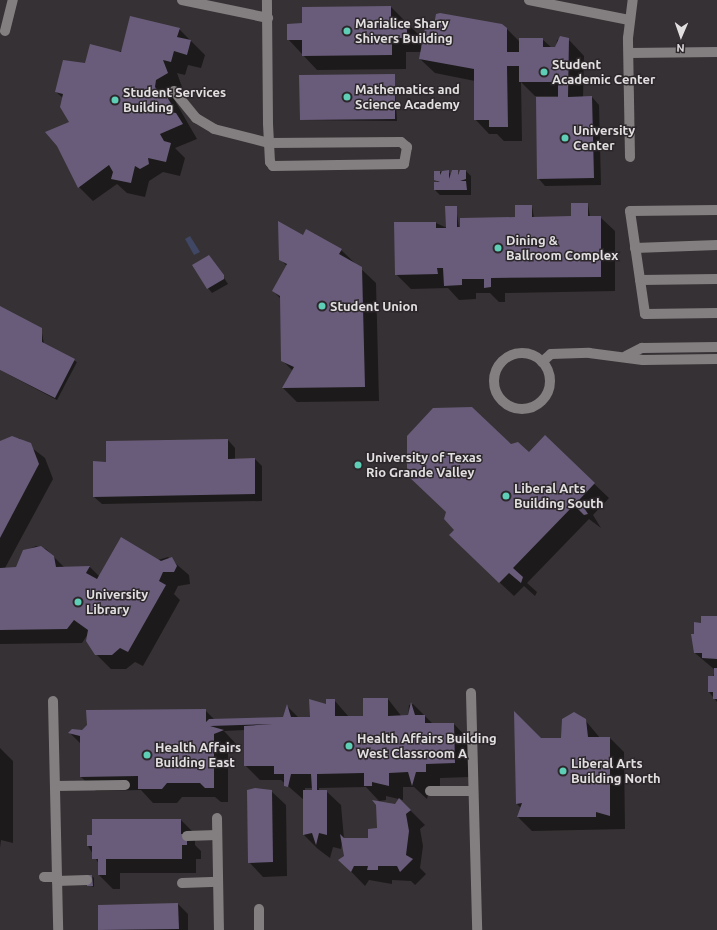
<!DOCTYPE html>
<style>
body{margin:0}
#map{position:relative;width:717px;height:930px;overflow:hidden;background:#363134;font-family:Ubuntu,sans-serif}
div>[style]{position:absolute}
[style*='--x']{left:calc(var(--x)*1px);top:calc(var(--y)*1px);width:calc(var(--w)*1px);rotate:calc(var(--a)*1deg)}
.water>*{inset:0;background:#404764}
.shadow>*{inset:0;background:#0007}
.building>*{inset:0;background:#695c7a}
.minor>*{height:10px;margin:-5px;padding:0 5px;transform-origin:5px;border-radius:5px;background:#837f80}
.minor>.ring{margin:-5px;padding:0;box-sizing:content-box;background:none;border:10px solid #837f80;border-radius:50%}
.dots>*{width:11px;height:11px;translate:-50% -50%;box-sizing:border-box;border:2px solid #2c272a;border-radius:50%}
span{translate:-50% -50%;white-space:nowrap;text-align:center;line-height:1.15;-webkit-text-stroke:3px #2c272a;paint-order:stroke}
.poi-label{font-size:13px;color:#e2dfe1;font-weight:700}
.left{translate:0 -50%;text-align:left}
.north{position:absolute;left:661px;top:16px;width:40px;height:40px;-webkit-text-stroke:3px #2c272a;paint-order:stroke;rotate:182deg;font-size:11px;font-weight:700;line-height:16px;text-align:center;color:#e2dfe1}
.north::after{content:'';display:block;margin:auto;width:14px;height:18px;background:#e2dfe1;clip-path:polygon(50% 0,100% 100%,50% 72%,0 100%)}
</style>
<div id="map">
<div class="water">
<i style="clip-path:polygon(190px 236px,200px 252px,194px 255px,185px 239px)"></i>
</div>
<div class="shadow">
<i style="clip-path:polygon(391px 7px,421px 37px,421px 48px,435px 26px,506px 28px,520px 42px,542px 39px,552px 48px,556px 48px,557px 40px,563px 37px,570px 41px,584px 56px,583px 98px,592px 97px,599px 105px,601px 185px,545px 186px,538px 178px,559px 96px,535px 96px,521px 82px,522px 141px,504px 141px,497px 134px,489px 134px,475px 119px,475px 81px,435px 73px,420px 59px,422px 52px,406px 52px,406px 69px,317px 70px,288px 39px,303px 24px)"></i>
<i style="clip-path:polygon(179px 29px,205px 55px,201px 68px,188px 65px,185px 75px,177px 73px,182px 87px,171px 94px,197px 139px,175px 148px,185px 158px,180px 176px,163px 172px,149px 181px,145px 197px,127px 193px,117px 184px,93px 201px,79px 187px,70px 123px,63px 98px,56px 92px,86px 64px)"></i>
<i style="clip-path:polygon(394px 75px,397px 121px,301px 120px,300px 76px)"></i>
<i style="clip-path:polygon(448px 171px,451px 175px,466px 171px,471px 176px,471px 195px,440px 195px,435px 190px,440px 172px)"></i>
<i style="clip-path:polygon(588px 204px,590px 217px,600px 217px,615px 231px,615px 291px,505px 293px,505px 302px,499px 302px,490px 293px,476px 293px,476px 299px,459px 300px,448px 288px,411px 289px,396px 274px,436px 223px,447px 228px,456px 207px,459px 228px,516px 218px,532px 206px,534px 218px,573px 217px)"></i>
<i style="clip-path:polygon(303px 236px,341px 250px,376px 283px,379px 401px,297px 402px,283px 388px,293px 371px,282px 360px,281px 299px,273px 291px,287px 266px,280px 259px)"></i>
<i style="clip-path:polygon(209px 256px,228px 284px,212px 293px,208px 288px)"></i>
<i style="clip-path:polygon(0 307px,41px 328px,44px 344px,77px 362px,57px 400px,0 370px)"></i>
<i style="clip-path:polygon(545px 437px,609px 498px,593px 515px,601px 528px,589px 519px,527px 583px,537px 592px,535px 596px,524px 586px,514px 596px,464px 549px,455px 530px,511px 445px,529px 453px)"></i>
<i style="clip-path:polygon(19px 438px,45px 458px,53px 479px,5px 568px,17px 568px,24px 551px,36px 546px,46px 549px,64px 567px,90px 567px,100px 577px,168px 557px,189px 575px,190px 584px,178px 586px,174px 594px,180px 600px,143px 666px,135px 662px,126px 669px,111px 669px,96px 654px,88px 634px,82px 643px,0 644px,0 443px)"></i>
<i style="clip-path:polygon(228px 440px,235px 448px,235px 459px,255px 459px,262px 466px,262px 501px,102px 504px,94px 497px,108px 463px)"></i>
<i style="clip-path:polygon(717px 617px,717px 702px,709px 692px,715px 670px,695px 653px,695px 635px,702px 624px)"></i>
<i style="clip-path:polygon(evenodd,388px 699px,402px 717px,408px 716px,409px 705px,413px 704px,433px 724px,454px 724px,468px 739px,469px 777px,440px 778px,440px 786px,430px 786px,427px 799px,414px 787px,403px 787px,403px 800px,386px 796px,386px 800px,379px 801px,366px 787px,319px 788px,319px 791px,326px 791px,341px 805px,344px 839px,369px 839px,399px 799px,425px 825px,420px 829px,423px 846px,420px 868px,426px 874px,415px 885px,411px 881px,392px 880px,392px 884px,369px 880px,365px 886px,340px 860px,345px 856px,342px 842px,341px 849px,333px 847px,330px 858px,318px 849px,304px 835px,304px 800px,281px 780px,260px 780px,245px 765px,245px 730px,224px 731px,237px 745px,228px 748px,228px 802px,221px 802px,215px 797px,182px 797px,177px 803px,153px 803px,141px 790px,96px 791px,81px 777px,81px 744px,70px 733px,205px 710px,215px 720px,284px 718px,287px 706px,299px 718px,311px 718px,334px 700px,349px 717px,364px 717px,388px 699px,305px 788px,313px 788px,314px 791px,305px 791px,305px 788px)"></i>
<i style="clip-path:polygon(585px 720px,600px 738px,610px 738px,624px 752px,625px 829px,532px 831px,518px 817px,521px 808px,516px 803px,541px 739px,562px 739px)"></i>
<i style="clip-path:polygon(0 748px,13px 761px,13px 843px,1px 840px,0 848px)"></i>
<i style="clip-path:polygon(271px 791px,286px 805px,287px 876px,263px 877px,249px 862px)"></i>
<i style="clip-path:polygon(181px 820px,195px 834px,195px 845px,201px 851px,201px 859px,196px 859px,196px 873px,120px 873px,120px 889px,113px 889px,99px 875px,99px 864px,88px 846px)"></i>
<i style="clip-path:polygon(92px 876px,94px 878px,94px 887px,88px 885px)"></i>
<i style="clip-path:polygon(178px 904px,188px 914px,188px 930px,99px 930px)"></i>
</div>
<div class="building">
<i style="clip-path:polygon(391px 6px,391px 22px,407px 22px,407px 38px,392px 38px,392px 55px,302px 56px,302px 40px,287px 40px,287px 24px,302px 23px,302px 7px)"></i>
<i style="clip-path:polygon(440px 13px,502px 24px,507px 28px,507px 52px,519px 52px,519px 38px,543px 38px,543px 47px,555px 47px,560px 36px,569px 38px,568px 97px,592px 96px,594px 178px,537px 179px,536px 97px,558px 97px,558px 82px,519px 82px,519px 66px,507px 66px,508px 127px,489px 127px,489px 120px,474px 120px,474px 69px,419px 59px,426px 23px,434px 25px,436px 14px)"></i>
<i style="clip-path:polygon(130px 16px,180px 28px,177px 37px,191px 40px,187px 55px,174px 51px,171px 62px,163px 60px,168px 73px,156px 80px,155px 87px,158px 91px,162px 89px,172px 105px,167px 108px,170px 112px,176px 113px,183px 124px,160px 134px,164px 141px,171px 143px,166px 162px,148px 158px,149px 164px,140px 169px,135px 166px,131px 183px,111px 179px,113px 172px,109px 165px,78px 188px,57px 146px,45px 132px,69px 122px,60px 107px,63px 94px,55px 92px,63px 60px,85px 63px,90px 44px,121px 52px)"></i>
<i style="clip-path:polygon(395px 74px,395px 119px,300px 120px,299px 75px)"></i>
<i style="clip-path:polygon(449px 170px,449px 179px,452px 170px,458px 170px,458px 175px,460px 170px,466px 170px,466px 179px,460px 181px,466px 181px,467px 190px,434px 190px,434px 182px,440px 182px,434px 180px,434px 171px,440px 171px,440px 175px,442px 171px)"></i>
<i style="clip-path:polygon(571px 203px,588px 203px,588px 216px,601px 216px,601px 277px,491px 278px,491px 287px,484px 288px,484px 279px,462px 279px,462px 285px,444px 286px,443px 268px,437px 268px,438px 274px,395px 275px,394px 222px,436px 222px,436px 228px,446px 228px,445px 206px,457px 206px,457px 227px,460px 227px,460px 218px,515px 217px,515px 205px,532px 205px,532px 217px,571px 216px)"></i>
<i style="clip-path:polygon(278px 221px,303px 235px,306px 229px,342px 249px,339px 254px,362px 267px,365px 387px,282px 388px,294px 367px,281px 361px,280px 296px,272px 291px,287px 264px,279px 260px)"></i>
<i style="clip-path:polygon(209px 255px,224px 275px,224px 279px,207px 289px,192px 265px)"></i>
<i style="clip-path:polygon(0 306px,42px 328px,42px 342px,75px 359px,55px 398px,0 370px)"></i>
<i style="clip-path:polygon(472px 407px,511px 444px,518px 442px,529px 452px,545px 435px,595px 483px,579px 500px,588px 514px,584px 515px,574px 505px,513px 568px,523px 577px,521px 583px,509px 573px,499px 583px,449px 535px,454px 530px,444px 519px,446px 512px,407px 475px,407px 436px,433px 408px)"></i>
<i style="clip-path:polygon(12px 436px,31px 443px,39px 464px,0 538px,0 441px)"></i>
<i style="clip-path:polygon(228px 439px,228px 459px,255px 458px,255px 494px,93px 497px,93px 461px,106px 462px,106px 441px)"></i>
<i style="clip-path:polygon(121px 537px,161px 561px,172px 557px,177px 566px,174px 572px,163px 572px,159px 581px,166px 585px,128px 652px,120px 648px,112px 655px,95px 655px,86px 641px,88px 630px,74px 620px,67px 629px,0 630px,0 568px,16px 567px,23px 550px,41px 546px,54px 556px,56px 567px,90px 566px,86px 573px,97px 579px)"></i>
<i style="clip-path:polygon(701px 616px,717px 616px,717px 659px,702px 658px,702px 653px,694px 653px,691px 634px,694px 634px,694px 622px,701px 623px)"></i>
<i style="clip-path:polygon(714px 668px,717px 668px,717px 699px,713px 699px,713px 692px,708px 692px,708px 676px,714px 676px)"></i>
<i style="clip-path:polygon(363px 698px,388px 698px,388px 716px,408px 715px,411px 702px,415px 715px,425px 715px,425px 723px,454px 723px,455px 763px,426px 764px,426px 772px,416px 772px,412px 786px,408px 772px,389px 773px,389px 786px,372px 782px,372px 786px,364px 786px,364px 773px,317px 774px,317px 790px,327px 790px,327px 835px,319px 833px,316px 845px,312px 833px,303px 835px,303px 790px,312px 790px,311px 774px,291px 774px,288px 787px,284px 786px,284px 774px,274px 774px,274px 766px,244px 766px,244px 726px,273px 724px,210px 726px,224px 730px,214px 734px,214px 788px,205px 788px,200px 783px,167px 783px,162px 789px,138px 789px,138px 776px,80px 777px,80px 736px,68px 733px,72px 729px,82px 730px,87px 725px,86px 710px,206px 709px,206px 722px,209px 719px,283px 717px,287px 704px,291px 717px,310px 717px,309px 699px,326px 704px,326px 699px,335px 699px,335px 716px,363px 716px)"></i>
<i style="clip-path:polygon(514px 711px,541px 738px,561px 738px,562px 719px,574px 712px,586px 719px,588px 737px,610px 737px,610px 816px,596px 812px,596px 817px,517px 817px,522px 803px,516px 804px)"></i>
<i style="clip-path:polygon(255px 788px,272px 790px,273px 862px,248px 863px,247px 790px)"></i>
<i style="clip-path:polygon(399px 798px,411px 810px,406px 814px,409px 831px,406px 855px,413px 859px,400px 872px,397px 866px,378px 866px,378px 870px,367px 870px,368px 866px,354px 866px,351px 872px,338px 860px,344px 856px,340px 834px,344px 838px,368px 838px,368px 829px,377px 828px,376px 805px,372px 800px,395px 804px)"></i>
<i style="clip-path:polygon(92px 819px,181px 819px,181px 834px,187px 834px,187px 845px,182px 845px,182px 859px,106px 859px,106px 875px,98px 875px,98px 859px,92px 859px,92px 846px,87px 846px,87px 835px,92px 835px)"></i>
<i style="clip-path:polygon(87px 875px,92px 875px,93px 886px,87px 886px)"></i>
<i style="clip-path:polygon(178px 903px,179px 929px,98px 930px,98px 905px)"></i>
</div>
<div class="minor">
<i style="--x:182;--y:0;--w:88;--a:11.8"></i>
<i style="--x:529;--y:0;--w:102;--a:11.3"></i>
<i style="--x:5;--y:31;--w:32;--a:-76"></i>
<i style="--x:629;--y:53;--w:88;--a:-0.7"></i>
<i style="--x:174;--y:91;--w:35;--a:51"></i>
<i style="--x:196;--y:118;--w:21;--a:31"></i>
<i style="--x:214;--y:129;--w:57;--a:14.3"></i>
<i style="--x:269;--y:143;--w:132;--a:-0.4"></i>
<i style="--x:401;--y:142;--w:8;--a:40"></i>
<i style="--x:407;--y:147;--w:17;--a:100"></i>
<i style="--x:404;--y:164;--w:131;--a:179.1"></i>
<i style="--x:273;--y:166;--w:5;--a:-127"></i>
<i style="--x:270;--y:162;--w:19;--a:-93"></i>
<i style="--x:269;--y:143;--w:20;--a:-93"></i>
<i style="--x:268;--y:123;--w:123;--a:-90.5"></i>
<i style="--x:630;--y:157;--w:119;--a:-91"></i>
<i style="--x:628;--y:38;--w:38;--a:-83"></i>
<i style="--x:717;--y:210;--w:87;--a:179.3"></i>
<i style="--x:630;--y:211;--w:104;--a:81.7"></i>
<i style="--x:645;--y:314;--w:72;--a:-0.8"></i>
<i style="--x:635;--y:248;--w:82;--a:-2.1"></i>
<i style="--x:640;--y:280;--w:77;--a:-0.7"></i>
<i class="ring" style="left:494px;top:353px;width:46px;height:46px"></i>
<i style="--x:626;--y:356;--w:18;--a:-27"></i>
<i style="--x:642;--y:348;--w:75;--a:-0.8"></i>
<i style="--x:542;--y:362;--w:12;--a:-42"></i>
<i style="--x:551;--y:354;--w:38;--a:-2"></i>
<i style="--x:589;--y:353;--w:54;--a:7.4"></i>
<i style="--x:643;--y:360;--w:74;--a:-0.8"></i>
<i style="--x:471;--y:693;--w:237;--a:88.5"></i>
<i style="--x:53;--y:701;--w:229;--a:88.7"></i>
<i style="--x:55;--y:786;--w:70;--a:-0.8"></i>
<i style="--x:430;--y:791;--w:43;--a:0"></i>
<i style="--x:217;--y:818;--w:112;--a:89"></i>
<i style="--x:187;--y:836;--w:30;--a:-2"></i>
<i style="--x:44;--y:877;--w:13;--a:0"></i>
<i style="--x:57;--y:881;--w:30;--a:-2"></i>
<i style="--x:182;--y:883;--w:36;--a:-2"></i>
<i style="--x:259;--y:909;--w:21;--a:90"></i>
</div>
<div class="dots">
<i style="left:347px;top:31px;background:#5eceb7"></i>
<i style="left:544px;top:72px;background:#5eceb7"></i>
<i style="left:347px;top:97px;background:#5eceb7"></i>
<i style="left:115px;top:100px;background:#5eceb7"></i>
<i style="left:565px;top:138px;background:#5eceb7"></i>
<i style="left:498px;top:248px;background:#5eceb7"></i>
<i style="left:322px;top:306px;background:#5eceb7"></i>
<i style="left:358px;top:465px;background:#5eceb7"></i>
<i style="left:506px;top:496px;background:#5eceb7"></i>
<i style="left:78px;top:602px;background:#5eceb7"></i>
<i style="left:349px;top:746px;background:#5eceb7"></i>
<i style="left:147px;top:755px;background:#5eceb7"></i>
<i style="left:563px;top:771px;background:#5eceb7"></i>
</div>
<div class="poi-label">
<span class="left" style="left:355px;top:31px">Marialice Shary<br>Shivers Building</span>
<span class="left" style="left:552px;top:72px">Student<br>Academic Center</span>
<span class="left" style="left:355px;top:97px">Mathematics and<br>Science Academy</span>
<span class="left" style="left:123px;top:100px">Student Services<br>Building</span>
<span class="left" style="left:573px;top:138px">University<br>Center</span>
<span class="left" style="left:506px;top:248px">Dining &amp;<br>Ballroom Complex</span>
<span class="left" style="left:330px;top:306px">Student Union</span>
<span class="left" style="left:366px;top:465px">University of Texas<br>Rio Grande Valley</span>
<span class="left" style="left:514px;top:496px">Liberal Arts<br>Building South</span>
<span class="left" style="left:86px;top:602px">University<br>Library</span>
<span class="left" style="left:357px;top:746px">Health Affairs Building<br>West Classroom A</span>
<span class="left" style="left:155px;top:755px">Health Affairs<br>Building East</span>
<span class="left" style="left:571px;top:771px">Liberal Arts<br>Building North</span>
</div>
<div class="north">N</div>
</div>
